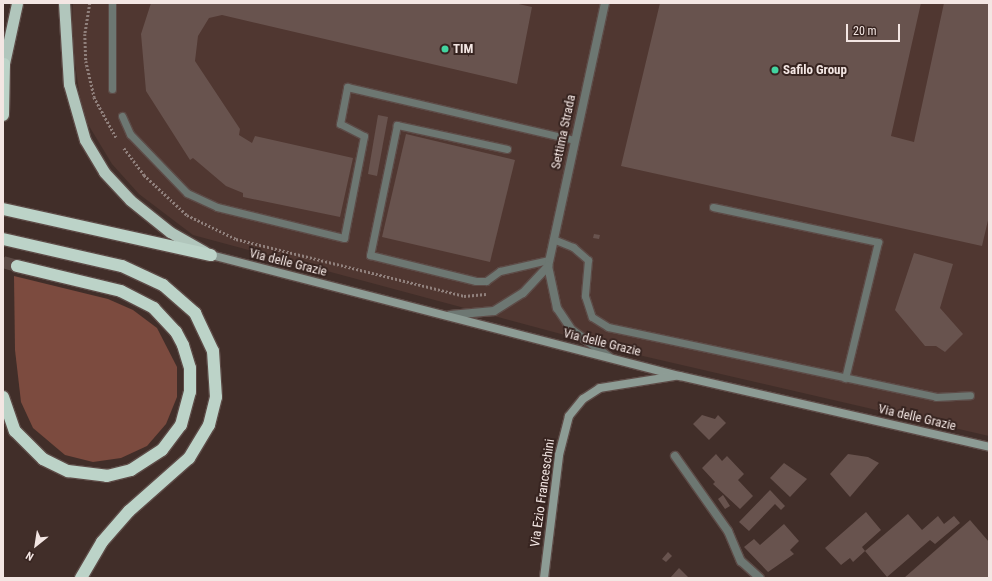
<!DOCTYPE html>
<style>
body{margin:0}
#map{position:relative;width:992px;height:581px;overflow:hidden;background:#412e29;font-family:"Roboto Condensed",sans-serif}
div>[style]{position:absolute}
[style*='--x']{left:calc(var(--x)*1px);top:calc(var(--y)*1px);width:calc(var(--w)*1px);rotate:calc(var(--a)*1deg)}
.built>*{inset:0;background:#503731}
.green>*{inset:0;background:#7c4b3f}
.building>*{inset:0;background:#68534e}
.motorway-tunnel>*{height:12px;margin-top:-6px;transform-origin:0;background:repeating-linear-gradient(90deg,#5c4a45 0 12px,transparent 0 18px)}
.path>*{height:2.5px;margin-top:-1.25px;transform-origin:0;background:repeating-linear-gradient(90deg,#90807c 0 2px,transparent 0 4px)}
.roads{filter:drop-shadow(1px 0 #5d4b47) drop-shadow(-1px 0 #5d4b47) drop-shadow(0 1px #5d4b47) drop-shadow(0 -1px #5d4b47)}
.service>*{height:7px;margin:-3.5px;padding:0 3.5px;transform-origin:3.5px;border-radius:3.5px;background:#6d7772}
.minor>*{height:8px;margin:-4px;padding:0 4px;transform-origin:4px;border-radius:4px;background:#6d7772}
.secondary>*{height:8px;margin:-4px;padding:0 4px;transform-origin:4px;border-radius:4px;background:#8d9c95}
.trunk>*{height:11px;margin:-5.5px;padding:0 5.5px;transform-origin:5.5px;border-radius:5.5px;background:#b1c6bc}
.motorway>*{height:12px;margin:-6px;padding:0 6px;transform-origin:6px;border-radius:6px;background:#bcd3c8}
.dots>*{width:11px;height:11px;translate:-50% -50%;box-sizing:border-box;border:2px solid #372420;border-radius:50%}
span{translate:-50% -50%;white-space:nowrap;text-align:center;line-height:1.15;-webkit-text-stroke:4px #372420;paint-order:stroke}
.poi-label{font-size:13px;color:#f3e6e3;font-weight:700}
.left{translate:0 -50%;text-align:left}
.street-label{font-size:13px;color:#f3e6e3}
.frame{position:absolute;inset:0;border:4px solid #f3e6e3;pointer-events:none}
.north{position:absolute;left:16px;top:525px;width:40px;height:40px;-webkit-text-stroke:3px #372420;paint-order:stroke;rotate:210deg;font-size:11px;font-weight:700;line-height:16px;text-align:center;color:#f3e6e3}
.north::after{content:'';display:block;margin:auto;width:14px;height:18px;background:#f3e6e3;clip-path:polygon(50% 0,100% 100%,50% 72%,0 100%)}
.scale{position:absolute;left:846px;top:24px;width:54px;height:18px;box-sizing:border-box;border:2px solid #f3e6e3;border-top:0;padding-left:5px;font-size:12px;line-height:14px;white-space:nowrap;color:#f3e6e3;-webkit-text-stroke:3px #372420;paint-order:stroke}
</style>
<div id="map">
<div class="built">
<i style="clip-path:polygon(73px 3px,989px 3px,989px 436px,643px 356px,193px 235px,139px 194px,112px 164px,83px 116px,71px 38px)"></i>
</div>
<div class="green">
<i style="clip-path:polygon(14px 276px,108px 299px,133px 310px,157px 328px,177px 367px,177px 397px,166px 424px,147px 446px,121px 458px,93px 462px,65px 455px,33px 428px,21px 402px,15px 350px)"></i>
</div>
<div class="building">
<i style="clip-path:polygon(151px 3px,514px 3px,532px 7px,517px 84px,222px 15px,209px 18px,198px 36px,195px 61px,240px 129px,239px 135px,252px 143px,255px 136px,353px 158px,340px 217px,243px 197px,243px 193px,226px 186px,193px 158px,190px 160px,146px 91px,141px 34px)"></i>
<i style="clip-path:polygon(660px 3px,921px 3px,891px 136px,914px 142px,944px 3px,989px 3px,989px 216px,982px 246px,621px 166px)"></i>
<i style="clip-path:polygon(378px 115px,388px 117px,377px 176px,368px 174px)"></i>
<i style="clip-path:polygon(406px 134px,515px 160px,490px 262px,382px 237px)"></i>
<i style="clip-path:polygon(594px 234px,600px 235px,599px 239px,593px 238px)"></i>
<i style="clip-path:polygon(914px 253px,953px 264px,940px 308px,963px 334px,945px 352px,936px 346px,925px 346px,895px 310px)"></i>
<i style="clip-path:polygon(702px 415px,715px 419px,718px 415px,726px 423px,709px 440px,693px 424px)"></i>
<i style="clip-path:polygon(716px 454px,722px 461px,727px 456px,744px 474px,738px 480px,753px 496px,740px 509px,713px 484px,715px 482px,702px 468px)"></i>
<i style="clip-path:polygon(848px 454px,868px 457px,879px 463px,850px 497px,830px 474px)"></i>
<i style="clip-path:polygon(784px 463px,807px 479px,790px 497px,770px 478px)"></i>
<i style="clip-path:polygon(770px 490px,785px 506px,781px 510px,775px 504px,749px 531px,739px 522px)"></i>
<i style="clip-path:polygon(723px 495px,730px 506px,725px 509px,718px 499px)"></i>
<i style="clip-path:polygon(866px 512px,881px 530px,862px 547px,865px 551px,853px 562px,850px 558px,841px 565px,825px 548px)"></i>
<i style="clip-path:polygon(908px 514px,922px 530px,938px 516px,944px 524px,954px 516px,960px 523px,935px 544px,930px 540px,887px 577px,865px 551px)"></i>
<i style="clip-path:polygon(970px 520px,989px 542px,989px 578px,904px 578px)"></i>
<i style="clip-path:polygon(784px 524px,799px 541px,790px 550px,794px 554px,768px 572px,744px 547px,754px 539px,760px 545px)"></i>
<i style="clip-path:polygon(668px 552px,672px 556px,666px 562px,662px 559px)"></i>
<i style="clip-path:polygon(679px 568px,689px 578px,670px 578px)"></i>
</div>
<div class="motorway-tunnel">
<i style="--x:3;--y:262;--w:15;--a:16"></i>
</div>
<div class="path">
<i style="--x:90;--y:3;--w:31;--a:99"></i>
<i style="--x:85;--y:34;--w:27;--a:88"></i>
<i style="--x:86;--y:61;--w:37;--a:77"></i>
<i style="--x:94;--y:97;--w:46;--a:61.2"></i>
<i style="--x:124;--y:148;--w:34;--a:53"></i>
<i style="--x:144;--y:175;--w:59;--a:42.9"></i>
<i style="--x:187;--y:215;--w:55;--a:26.1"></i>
<i style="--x:236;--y:239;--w:235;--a:14"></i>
<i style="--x:464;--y:296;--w:22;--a:-5"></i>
</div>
<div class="roads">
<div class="service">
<i style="--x:112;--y:3;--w:86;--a:90"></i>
<i style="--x:122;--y:116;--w:20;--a:66"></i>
<i style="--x:130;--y:134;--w:82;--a:46"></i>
<i style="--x:187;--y:193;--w:33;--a:25"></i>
<i style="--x:217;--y:207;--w:131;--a:13.7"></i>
<i style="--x:344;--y:238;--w:104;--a:-78.9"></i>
<i style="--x:364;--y:136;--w:27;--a:-153"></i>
<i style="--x:340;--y:124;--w:38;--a:-79"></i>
<i style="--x:347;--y:87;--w:233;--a:13.1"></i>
<i style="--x:507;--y:149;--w:113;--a:-167.7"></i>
<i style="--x:397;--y:125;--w:133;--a:101.7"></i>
<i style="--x:370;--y:255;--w:109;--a:13.8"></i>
<i style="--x:476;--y:281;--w:10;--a:0"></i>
<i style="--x:486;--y:281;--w:17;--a:-36"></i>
<i style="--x:500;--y:271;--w:49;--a:-12.9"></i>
<i style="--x:713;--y:207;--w:169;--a:12"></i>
<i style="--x:878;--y:242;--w:140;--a:103.6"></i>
<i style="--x:553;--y:239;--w:22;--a:22"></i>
<i style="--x:573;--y:247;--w:20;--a:41"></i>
<i style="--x:588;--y:260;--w:36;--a:95"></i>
<i style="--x:585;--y:296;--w:22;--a:72"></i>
<i style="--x:592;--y:317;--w:19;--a:32"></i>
<i style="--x:608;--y:327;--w:335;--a:12"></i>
<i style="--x:936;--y:397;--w:34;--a:-3"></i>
</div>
<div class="minor">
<i style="--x:605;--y:3;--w:269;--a:102.2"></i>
<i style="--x:548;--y:266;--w:43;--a:77.9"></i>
<i style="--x:557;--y:308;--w:27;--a:56"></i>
<i style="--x:572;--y:330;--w:46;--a:36.1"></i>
<i style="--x:450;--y:315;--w:44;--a:-5.2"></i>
<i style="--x:494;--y:311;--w:34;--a:-32"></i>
<i style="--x:523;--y:293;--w:37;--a:-47"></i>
<i style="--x:675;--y:456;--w:92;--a:54.8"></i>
<i style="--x:728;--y:531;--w:33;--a:67"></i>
<i style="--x:741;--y:561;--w:25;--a:42"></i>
</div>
<div class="secondary">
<i style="--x:211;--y:255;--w:484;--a:14.5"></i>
<i style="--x:680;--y:376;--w:317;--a:12.9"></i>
<i style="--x:544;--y:578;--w:124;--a:-83"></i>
<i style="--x:559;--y:455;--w:40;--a:-75.6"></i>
<i style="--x:569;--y:416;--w:22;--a:-51"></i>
<i style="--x:583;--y:399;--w:20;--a:-33"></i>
<i style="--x:600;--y:388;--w:76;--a:-9.1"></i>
</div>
<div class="trunk">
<i style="--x:64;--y:3;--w:81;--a:86.5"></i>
<i style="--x:69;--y:84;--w:58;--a:74.1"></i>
<i style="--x:85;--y:140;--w:37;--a:59"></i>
<i style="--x:104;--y:172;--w:38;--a:47"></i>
<i style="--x:130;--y:200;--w:51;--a:38.7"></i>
<i style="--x:170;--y:232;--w:40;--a:29.7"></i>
<i style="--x:3;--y:68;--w:66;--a:-77.8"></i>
</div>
<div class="motorway">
<i style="--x:3;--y:115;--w:51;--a:-88.9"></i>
<i style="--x:3;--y:209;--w:213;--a:12.5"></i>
<i style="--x:3;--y:239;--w:122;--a:12.8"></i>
<i style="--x:122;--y:266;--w:45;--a:24.9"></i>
<i style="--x:163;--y:285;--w:43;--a:41.2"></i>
<i style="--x:195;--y:313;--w:42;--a:64.7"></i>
<i style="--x:213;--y:351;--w:46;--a:86.3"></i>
<i style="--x:216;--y:397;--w:29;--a:104"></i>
<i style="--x:209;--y:425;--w:39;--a:121"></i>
<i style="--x:189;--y:458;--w:80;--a:138.5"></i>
<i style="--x:129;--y:511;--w:41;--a:131.1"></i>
<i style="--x:102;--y:542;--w:42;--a:120.3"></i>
<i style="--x:3;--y:397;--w:36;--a:71"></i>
<i style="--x:15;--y:431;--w:40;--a:45"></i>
<i style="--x:43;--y:459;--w:28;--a:26"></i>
<i style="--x:68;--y:471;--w:39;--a:7"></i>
<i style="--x:107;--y:476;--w:25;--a:-14"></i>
<i style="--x:131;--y:470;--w:37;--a:-33"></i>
<i style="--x:162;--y:450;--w:31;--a:-53"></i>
<i style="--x:181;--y:425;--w:34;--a:-75"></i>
<i style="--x:190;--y:392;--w:24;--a:-90"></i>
<i style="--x:190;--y:368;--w:24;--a:-107"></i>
<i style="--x:183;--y:345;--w:15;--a:-118"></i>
<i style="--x:176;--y:332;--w:33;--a:-133"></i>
<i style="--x:154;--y:308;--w:37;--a:-153"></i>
<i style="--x:121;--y:291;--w:107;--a:-166.5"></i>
</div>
</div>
<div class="dots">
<i style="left:445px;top:49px;background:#42d4a0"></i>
<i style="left:775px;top:70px;background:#42d4a0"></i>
</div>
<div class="poi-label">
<span class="left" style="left:453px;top:49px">TIM</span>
<span class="left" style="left:783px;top:70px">Safilo Group</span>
</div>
<div class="street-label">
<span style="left:564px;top:132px;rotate:-78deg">Settima Strada</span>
<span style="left:288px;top:263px;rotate:14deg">Via delle Grazie</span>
<span style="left:602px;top:343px;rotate:14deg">Via delle Grazie</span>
<span style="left:917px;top:418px;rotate:13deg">Via delle Grazie</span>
<span style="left:543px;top:493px;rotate:-82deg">Via Ezio Franceschini</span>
</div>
<div class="frame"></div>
<div class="north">N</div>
<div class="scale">20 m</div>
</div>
